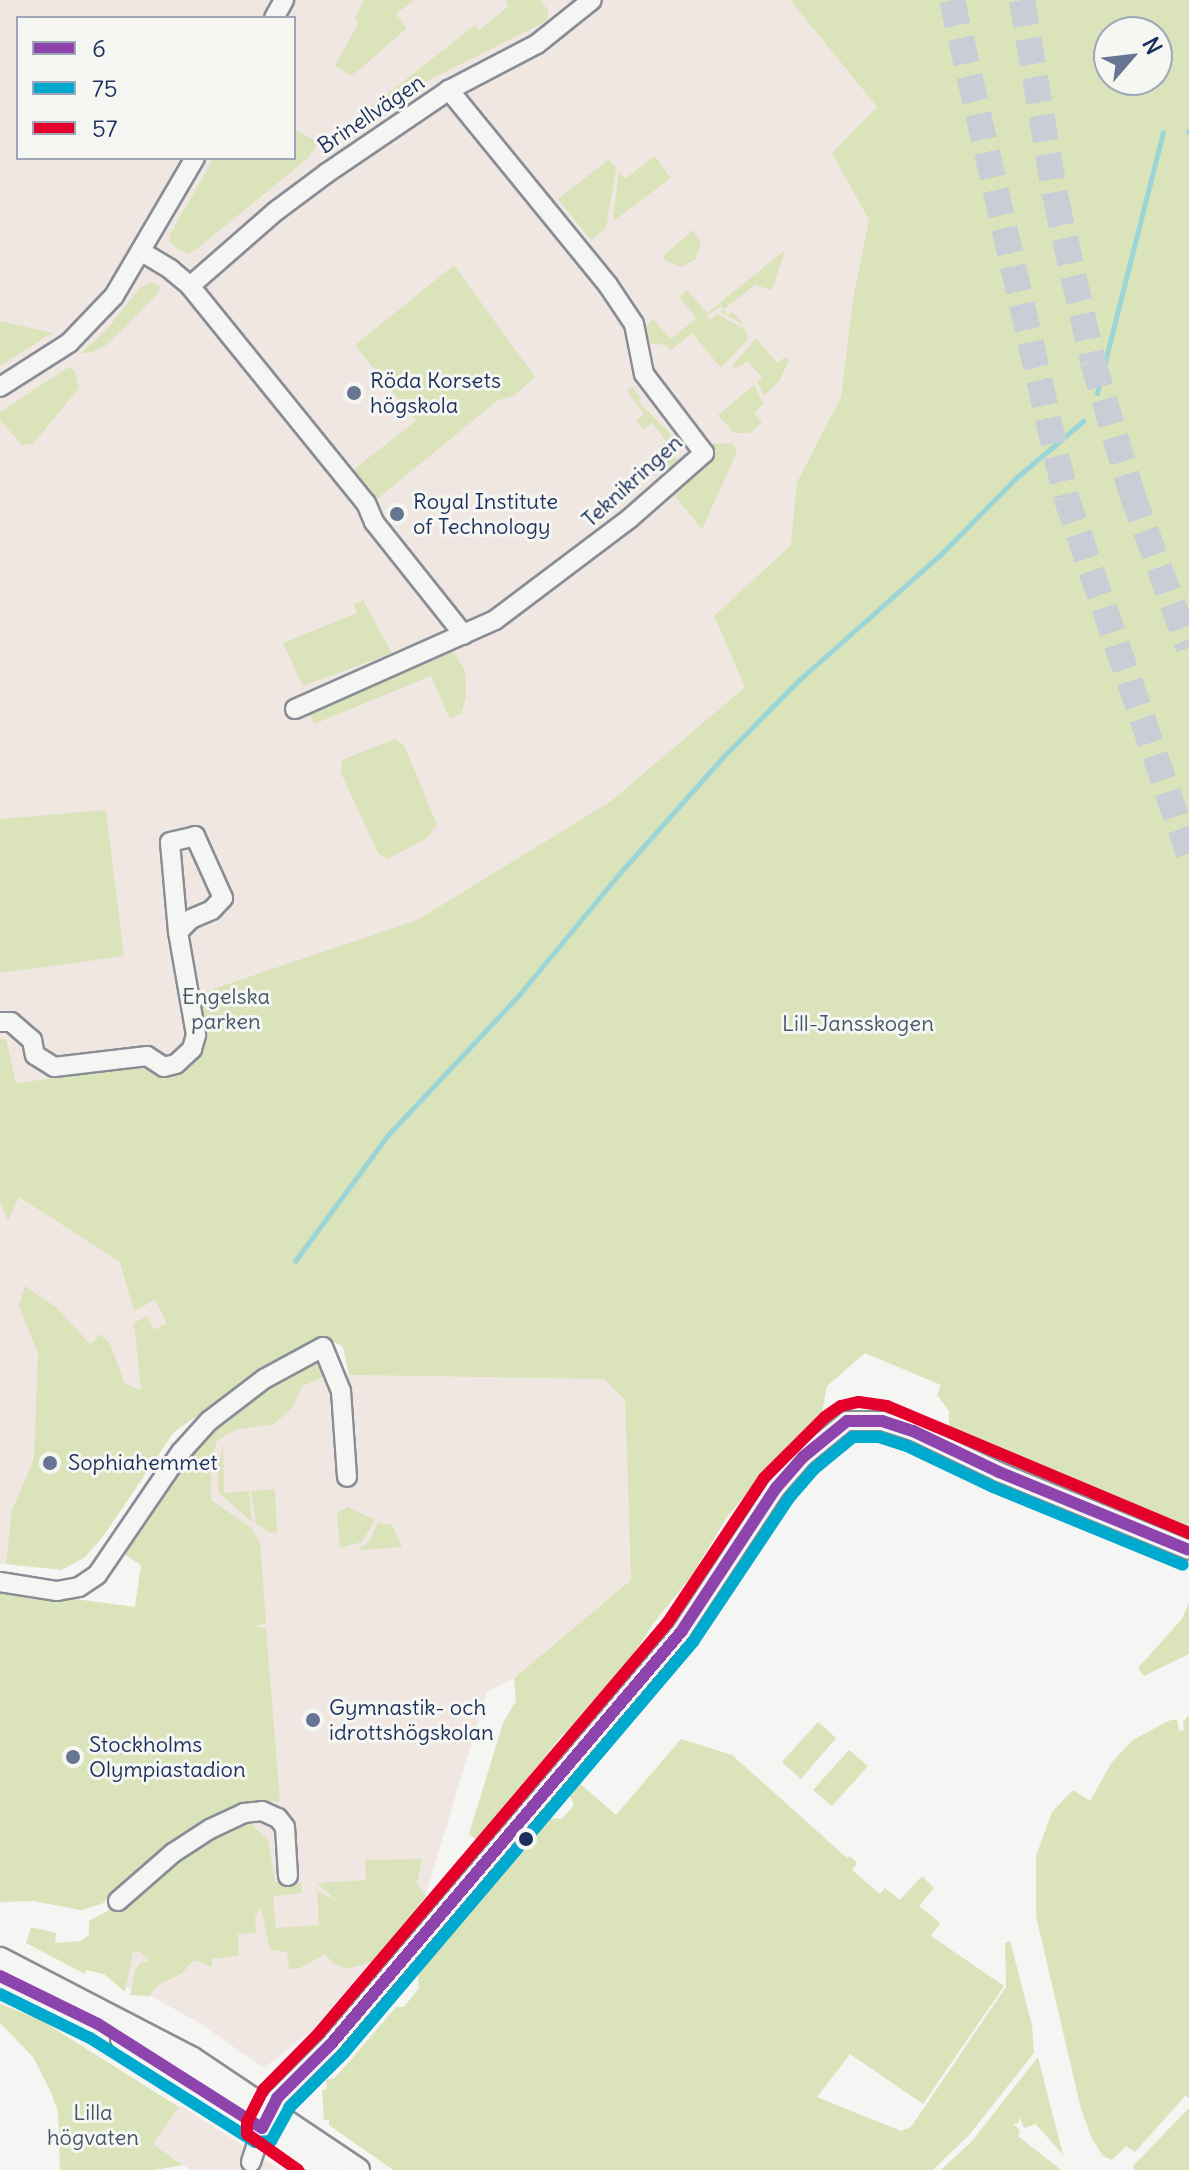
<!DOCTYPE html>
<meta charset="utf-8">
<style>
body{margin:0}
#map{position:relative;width:1189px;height:2170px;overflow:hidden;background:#f5f5f3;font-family:Delius,sans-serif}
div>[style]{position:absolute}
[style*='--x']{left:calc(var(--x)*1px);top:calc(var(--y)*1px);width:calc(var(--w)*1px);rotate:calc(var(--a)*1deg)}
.built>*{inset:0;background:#f0e7e3}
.green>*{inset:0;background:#dae3b9}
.stream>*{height:5px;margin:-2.5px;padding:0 2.5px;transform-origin:2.5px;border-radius:2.5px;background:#9cd5d8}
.highway-tunnel>*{height:26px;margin-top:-13px;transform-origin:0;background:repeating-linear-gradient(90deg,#c9cdd5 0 26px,transparent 0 39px)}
.roads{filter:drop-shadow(2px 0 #898d95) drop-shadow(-2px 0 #898d95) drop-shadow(0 2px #898d95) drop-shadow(0 -2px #898d95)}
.minor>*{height:18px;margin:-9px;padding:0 9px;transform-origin:9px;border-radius:9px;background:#f5f5f3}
.major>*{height:22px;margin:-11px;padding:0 11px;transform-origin:11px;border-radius:11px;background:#f5f5f3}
.bus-1>*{height:12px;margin:-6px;padding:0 6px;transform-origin:6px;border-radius:6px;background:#8e44ad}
.bus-2>*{height:12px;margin:-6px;padding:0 6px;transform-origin:6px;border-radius:6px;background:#00a9ce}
.bus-3>*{height:12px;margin:-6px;padding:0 6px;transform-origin:6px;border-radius:6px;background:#e4002b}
.dots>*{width:22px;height:22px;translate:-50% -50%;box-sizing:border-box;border:4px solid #f6f6f2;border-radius:50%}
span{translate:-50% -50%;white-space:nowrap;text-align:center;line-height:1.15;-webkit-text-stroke:6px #f6f6f2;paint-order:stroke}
.street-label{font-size:22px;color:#1b2f5e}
.poi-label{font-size:22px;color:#1b2f5e}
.left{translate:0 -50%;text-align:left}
.park-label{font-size:22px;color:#455869}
.legend{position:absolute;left:16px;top:16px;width:280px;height:144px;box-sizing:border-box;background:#f6f6f2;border:2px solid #9ea6b7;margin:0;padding:10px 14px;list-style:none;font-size:24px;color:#1b2f5e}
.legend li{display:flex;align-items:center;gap:16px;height:40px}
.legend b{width:40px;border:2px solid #9ea6b7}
.north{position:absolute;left:1093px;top:16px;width:80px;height:80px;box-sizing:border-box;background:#f6f6f2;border:2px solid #9ea6b7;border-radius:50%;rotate:62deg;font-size:22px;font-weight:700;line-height:32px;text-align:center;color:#1b2f5e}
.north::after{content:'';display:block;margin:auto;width:28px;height:36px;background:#677492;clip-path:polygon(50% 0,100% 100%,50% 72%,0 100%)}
</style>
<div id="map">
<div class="built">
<i style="clip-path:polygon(evenodd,0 0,790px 0,877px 107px,833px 153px,869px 220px,853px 299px,841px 397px,797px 482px,792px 545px,714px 616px,745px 687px,611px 801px,417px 920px,201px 993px,202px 1048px,191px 1067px,172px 1075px,154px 1073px,144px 1066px,16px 1083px,6px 1040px,0 1039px,0 0,18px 18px,294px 18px,294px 158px,18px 158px,18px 18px)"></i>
<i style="clip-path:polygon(0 1180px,22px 1199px,171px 1294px,190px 1325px,18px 1566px,0 1563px)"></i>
<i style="clip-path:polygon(349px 1375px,620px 1379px,620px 1395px,625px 1400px,631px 1580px,514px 1678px,487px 1692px,425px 1897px,313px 2030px,264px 2068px,198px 2022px,138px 1989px,127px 1988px,120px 1915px,214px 1439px,301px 1382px)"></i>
<i style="clip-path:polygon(180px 2105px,281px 2170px,191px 2170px,153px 2144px)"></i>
</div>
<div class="green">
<i style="clip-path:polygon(364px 0,414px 0,396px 14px,407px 28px,352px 76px,335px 66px,359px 22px,354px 19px)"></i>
<i style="clip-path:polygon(505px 0,540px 0,548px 10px,547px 21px,415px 87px,388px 105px,384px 103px,372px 111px,371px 117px,367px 110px,475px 25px,479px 30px,509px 6px)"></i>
<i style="clip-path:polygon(evenodd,790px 0,1189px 0,1189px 1535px,949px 1431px,949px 1411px,937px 1395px,941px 1385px,865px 1353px,827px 1386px,820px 1422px,749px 1490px,727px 1517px,692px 1575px,653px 1624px,612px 1688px,585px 1719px,562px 1735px,478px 1841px,469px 1834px,503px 1723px,516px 1701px,514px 1678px,631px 1580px,625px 1400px,604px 1379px,349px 1375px,343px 1347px,329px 1339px,288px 1353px,174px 1432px,104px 1535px,84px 1558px,61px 1570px,6px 1564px,12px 1510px,34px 1459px,38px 1353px,19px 1306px,25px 1286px,57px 1308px,90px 1344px,101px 1334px,110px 1344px,125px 1384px,141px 1390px,134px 1323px,147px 1316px,154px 1330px,167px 1323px,155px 1300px,134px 1311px,120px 1262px,19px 1197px,8px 1221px,0 1201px,0 1039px,6px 1039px,16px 1083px,144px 1066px,154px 1073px,172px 1075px,191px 1067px,204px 1040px,201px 993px,417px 920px,611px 801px,745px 687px,714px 616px,791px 545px,797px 482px,841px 397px,853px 299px,869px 220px,832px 153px,877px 107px,790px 0,1109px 32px,1157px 32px,1157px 80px,1109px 80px,1109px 32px)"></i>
<i style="clip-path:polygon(294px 129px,318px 142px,308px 158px,198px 248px,188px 254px,176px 248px,170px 242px,170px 234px,214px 158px,294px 158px)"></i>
<i style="clip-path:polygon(655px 156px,671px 178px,615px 220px,613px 216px,619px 171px,625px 179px)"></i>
<i style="clip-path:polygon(609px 159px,616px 168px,606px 228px,591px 240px,558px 199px)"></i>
<i style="clip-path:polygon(693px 230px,701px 243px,696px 259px,682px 267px,666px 261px,663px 256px)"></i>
<i style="clip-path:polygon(785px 250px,772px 290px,755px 285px,724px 309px,727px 315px,733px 312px,744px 325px,720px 312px,724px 309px,721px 306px,707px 316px,710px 320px,717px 314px,746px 330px,748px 339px,721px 368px,692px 333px,671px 350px,665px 345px,648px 343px,645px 328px,653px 319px,671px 339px,696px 318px,679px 297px,687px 290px,707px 313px)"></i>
<i style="clip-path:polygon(454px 265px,535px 377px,514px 396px,498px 400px,376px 500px,353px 470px,416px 421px,355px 345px)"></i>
<i style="clip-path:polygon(153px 282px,160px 287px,157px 294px,127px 325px,106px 345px,90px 353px,81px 353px,106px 330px,141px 287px)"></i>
<i style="clip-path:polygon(0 321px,52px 333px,0 366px)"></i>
<i style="clip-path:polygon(756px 338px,777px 363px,785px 357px,789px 360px,780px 380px,764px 396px,757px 382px,762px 378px,748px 361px,736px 369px,733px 365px)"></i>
<i style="clip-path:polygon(69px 367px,75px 371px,79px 388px,33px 444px,22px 445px,0 420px,0 412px)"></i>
<i style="clip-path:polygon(754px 385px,764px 404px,754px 413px,762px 422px,750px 433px,734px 433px,718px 415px)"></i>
<i style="clip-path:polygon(632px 387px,641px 398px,638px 401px,675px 439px,666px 446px,681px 465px,669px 474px,662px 465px,669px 459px,659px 447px,666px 441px,652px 423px,644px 429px,636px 421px,644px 414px,627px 391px)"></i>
<i style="clip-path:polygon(733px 443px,737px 452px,702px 529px,670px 490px,717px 451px,711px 444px)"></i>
<i style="clip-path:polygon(363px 600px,392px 653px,303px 686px,283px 643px,357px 613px,354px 604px)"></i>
<i style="clip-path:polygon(444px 651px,454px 653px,465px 670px,466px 697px,461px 714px,450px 719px,431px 676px,314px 724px,308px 710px)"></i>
<i style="clip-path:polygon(395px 739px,404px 745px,437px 825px,426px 839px,388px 859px,378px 853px,341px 773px,342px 760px)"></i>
<i style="clip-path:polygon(106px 810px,124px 956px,0 973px,0 819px)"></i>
<i style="clip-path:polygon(318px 1363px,328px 1366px,332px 1374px,302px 1386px,292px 1408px,274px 1424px,235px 1430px,217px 1441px,211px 1459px,211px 1500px,250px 1527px,260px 1542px,266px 1623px,253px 1627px,266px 1628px,280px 1801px,229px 1810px,207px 1820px,159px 1851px,102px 1904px,81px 1910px,33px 1901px,0 1902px,0 1589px,135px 1607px,141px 1565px,124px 1554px,193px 1450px,240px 1403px)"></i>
<i style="clip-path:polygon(223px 1446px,224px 1493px,249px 1491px,252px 1522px,218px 1492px,218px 1465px)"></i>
<i style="clip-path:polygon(275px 1489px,277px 1532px,271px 1533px,256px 1524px,251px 1491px)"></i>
<i style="clip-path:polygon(348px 1507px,375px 1520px,362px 1542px,340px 1548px,337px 1513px)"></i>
<i style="clip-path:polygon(378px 1523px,392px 1525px,402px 1547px,359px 1550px,370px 1540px)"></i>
<i style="clip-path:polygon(1189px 1603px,1189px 1654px,1144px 1676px,1138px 1668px,1182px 1619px)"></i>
<i style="clip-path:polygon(1189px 1715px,1189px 2098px,1185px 2096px,1135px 2152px,1126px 2146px,1112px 2160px,1103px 2156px,1092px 2139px,1081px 2109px,1036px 1916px,1036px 1856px,1052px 1812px,1073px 1790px,1090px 1801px,1112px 1762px,1133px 1740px,1168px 1721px,1177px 1719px,1179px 1731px,1184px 1730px,1183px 1722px)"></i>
<i style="clip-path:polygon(818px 1722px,836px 1738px,801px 1779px,782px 1762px)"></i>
<i style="clip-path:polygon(681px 1739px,732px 1755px,847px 1858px,850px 1856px,857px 1863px,852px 1870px,880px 1894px,885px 1888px,900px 1900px,922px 1876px,934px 1888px,919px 1906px,940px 1923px,931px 1936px,1004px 1986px,923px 2104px,850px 2054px,817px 2097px,901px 2131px,911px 2127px,1006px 1987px,1005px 1943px,1010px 1941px,1032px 2025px,1034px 2053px,969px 2135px,933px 2170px,393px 2170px,329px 2125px,329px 2120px,324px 2120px,322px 2090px,327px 2089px,326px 2080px,335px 2078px,396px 2007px,404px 2007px,419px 1988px,418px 1974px,548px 1818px,562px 1819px,574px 1805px,567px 1790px,576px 1780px,616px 1815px)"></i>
<i style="clip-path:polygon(849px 1750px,868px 1766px,832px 1806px,813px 1790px)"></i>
<i style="clip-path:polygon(246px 1819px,268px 1840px,275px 1882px,301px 1883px,302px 1893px,273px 1896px,276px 1928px,319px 1925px,317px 1893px,313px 1889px,337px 1901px,317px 1883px,366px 1880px,365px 1860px,422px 1859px,417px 1883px,426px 1896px,411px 1917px,411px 1922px,403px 1936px,384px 1958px,347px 1969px,334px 1964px,325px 1954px,300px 1968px,289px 1969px,287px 1952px,272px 1950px,269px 1946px,261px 1907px,255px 1916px,256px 1933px,238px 1934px,239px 1956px,212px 1959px,212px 1967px,194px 1960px,181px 1974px,158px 1985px,149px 1996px,130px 1995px,135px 1970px,140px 1963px,150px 1961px,140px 1952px,133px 1952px,125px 1992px,104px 1974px,86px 1970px,85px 1974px,26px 1943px,31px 1927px,56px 1933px,55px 1943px,81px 1941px,89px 1935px,89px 1921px,120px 1904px,204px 1841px)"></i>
<i style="clip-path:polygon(0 2004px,39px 2019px,179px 2107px,153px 2144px,183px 2165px,155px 2170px,60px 2170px,58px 2112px,51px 2092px,33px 2057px,0 2023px)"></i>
<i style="clip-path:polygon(1038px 2057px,1063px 2155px,1036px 2124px,1024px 2128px,1019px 2117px,1018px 2123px,1013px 2124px,1020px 2130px,1018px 2136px,1061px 2170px,941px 2170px,972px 2141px)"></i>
<i style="clip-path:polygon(1189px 2108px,1189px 2170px,1135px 2170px,1133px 2166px)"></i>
</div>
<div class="stream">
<i style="--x:1188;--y:131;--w:1;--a:45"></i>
<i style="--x:1097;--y:393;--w:269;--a:-75.8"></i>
<i style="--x:295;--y:1261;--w:155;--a:-53.6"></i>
<i style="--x:387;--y:1136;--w:192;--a:-46.9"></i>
<i style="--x:518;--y:996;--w:158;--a:-50.4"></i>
<i style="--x:619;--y:874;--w:154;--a:-48.4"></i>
<i style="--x:721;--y:759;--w:111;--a:-45.4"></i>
<i style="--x:799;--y:680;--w:190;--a:-41.6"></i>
<i style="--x:941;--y:554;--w:108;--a:-45.4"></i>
<i style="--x:1017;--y:477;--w:87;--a:-40.3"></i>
</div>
<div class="highway-tunnel">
<i style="--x:952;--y:0;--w:510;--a:77.08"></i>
<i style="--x:1066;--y:497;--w:378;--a:71"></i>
<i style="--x:1022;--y:0;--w:203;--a:80.4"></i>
<i style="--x:1056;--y:200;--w:166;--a:77.1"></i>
<i style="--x:1093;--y:362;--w:138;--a:73.5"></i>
<i style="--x:1132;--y:494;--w:164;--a:69.7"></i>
</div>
<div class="roads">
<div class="minor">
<i style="--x:274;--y:18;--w:21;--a:-61"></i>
<i style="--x:142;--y:252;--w:33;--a:31"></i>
<i style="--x:170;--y:269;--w:26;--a:40"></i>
<i style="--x:190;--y:286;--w:279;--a:51"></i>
<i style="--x:366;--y:503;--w:21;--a:67"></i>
<i style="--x:374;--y:522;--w:144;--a:51.5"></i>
<i style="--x:190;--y:286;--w:114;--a:-41.1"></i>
<i style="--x:276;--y:211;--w:64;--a:-36.7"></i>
<i style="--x:327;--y:173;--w:148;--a:-34.2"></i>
<i style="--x:449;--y:90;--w:99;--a:-27.6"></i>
<i style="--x:537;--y:44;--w:70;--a:-38.7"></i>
<i style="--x:0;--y:387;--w:82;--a:-32.5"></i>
<i style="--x:69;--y:343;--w:65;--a:-46.2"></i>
<i style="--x:114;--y:296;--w:160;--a:-59.6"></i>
<i style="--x:295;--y:709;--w:219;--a:-24"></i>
<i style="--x:495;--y:620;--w:168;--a:-37"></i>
<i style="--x:629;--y:519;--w:100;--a:-41.3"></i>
<i style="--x:704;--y:453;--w:99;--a:-127.2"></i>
<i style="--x:644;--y:374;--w:51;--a:-101.3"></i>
<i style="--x:634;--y:324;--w:47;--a:-123.7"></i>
<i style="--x:608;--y:285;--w:252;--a:-129.2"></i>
<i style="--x:0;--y:1022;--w:11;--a:0"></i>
<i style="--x:11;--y:1022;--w:28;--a:41"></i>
<i style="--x:32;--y:1040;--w:15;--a:79"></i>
<i style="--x:35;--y:1055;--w:22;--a:32"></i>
<i style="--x:54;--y:1067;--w:94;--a:-6.7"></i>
<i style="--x:147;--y:1056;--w:20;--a:33"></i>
<i style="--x:164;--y:1067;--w:12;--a:-14"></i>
<i style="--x:176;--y:1064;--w:22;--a:-43"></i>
<i style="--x:192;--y:1049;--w:15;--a:-74"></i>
<i style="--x:196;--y:1035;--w:105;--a:-99.9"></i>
<i style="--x:178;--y:932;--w:90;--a:-95.1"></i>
<i style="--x:170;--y:842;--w:26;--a:-13"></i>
<i style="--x:195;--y:836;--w:68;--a:65.7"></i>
<i style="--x:223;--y:898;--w:16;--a:133"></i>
<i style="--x:212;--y:910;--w:23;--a:157"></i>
<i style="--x:191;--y:919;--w:18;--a:135"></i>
<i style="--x:0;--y:1582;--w:58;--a:9"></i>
<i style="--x:57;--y:1591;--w:22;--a:-10"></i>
<i style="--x:79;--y:1587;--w:22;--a:-34"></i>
<i style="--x:97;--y:1575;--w:149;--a:-55.7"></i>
<i style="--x:181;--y:1452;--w:42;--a:-47.9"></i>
<i style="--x:209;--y:1421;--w:69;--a:-37.4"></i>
<i style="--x:264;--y:1379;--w:67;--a:-28.5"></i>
<i style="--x:323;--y:1347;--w:48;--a:67.8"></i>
<i style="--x:341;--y:1391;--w:86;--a:86"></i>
<i style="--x:118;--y:1901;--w:73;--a:-41.1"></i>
<i style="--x:173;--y:1853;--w:44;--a:-33"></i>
<i style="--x:210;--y:1829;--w:38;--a:-25"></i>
<i style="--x:244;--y:1813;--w:18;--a:-6"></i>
<i style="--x:262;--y:1811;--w:17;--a:24"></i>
<i style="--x:278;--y:1818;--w:11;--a:52"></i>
<i style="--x:285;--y:1827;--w:49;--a:86.5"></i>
<i style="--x:269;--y:2112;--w:16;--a:-60"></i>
<i style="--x:277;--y:2098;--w:76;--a:-45"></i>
<i style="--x:331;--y:2044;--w:541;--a:-49.65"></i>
<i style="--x:681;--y:1632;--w:173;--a:-56.6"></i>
<i style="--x:776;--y:1488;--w:41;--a:-48.9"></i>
<i style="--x:803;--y:1457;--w:57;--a:-39.3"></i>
<i style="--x:847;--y:1421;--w:35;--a:0"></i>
<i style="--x:882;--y:1421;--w:33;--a:18"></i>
<i style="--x:913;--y:1431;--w:95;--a:25.5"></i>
<i style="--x:999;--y:1472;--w:205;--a:22.3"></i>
<i style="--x:251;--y:2162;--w:36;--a:-72"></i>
</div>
<div class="major">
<i style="--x:0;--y:1959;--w:215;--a:27.4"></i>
<i style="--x:191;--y:2058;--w:201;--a:33.8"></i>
<i style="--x:122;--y:2039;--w:243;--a:32.6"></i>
</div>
</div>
<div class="bus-1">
<i style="--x:0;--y:1976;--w:109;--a:26.1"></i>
<i style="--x:98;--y:2024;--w:194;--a:32.4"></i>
<i style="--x:262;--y:2128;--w:34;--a:-63"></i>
<i style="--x:277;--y:2098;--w:76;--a:-45"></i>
<i style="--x:331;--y:2044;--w:541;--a:-49.65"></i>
<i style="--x:681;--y:1632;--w:173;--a:-56.6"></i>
<i style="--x:776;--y:1488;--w:41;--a:-48.9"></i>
<i style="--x:803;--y:1457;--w:57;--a:-39.3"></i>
<i style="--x:847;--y:1421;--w:35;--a:0"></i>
<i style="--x:882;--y:1421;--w:33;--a:18"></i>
<i style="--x:913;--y:1431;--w:95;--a:25.5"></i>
<i style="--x:999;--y:1472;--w:205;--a:22.3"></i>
</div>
<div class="bus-2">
<i style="--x:0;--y:1994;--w:100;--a:26.1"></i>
<i style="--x:90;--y:2038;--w:195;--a:32.2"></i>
<i style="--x:255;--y:2142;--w:16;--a:-4"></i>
<i style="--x:271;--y:2141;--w:39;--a:-61"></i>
<i style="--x:290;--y:2107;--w:75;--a:-45"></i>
<i style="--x:343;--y:2054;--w:541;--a:-49.65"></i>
<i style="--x:693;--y:1642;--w:173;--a:-56.3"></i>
<i style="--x:789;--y:1498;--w:38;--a:-49"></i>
<i style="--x:814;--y:1469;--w:50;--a:-39.4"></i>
<i style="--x:853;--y:1437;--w:26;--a:0"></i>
<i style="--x:879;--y:1437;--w:29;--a:18"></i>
<i style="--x:907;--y:1446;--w:95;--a:25.5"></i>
<i style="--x:993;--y:1487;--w:205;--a:22.3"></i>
</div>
<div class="bus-3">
<i style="--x:298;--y:2170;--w:62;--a:-144.8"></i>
<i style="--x:247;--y:2134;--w:12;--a:-90"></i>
<i style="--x:247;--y:2122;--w:37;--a:-63"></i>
<i style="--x:264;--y:2089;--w:78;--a:-45.5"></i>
<i style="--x:319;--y:2033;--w:539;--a:-49.66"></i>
<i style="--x:668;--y:1622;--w:173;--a:-56.3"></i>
<i style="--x:764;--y:1478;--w:86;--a:-45"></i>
<i style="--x:825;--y:1417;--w:19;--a:-35"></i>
<i style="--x:841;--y:1406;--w:18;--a:-13"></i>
<i style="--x:859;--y:1402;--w:28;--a:8"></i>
<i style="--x:887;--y:1406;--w:328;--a:22.8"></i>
</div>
<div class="dots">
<i style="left:354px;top:393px;background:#677492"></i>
<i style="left:397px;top:514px;background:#677492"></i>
<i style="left:50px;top:1463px;background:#677492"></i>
<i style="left:313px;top:1720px;background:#677492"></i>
<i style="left:73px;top:1757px;background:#677492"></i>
<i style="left:526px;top:1839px;background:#1b2f5e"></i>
</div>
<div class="street-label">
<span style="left:371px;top:114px;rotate:-34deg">Brinellvägen</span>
<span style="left:632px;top:481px;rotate:-42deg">Teknikringen</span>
</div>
<div class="poi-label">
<span class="left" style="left:370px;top:393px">Röda Korsets<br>högskola</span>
<span class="left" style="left:413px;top:514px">Royal Institute<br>of Technology</span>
<span class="left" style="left:68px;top:1463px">Sophiahemmet</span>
<span class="left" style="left:329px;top:1720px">Gymnastik- och<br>idrottshögskolan</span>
<span class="left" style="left:89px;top:1757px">Stockholms<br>Olympiastadion</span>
</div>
<div class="park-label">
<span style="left:226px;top:1009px">Engelska<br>parken</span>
<span style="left:858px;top:1024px">Lill-Jansskogen</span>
<span style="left:93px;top:2125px">Lilla<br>högvaten</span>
</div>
<ul class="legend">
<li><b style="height:10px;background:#8e44ad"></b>6</li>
<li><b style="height:10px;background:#00a9ce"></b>75</li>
<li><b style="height:10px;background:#e4002b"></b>57</li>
</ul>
<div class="north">N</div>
</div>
